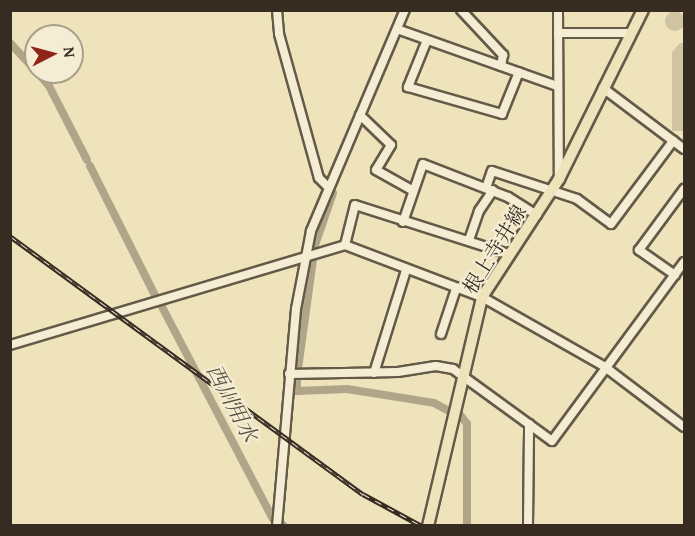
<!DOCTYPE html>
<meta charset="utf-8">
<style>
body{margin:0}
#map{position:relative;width:695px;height:536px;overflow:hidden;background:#efe3bc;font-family:"Gentium Book Plus","Noto Serif JP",serif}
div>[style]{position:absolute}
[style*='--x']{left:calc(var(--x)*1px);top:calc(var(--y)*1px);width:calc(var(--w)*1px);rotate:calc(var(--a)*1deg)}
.green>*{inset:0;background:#d0c4a2}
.round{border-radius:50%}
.canal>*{height:8px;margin:-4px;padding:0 4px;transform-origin:4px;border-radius:4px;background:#b0a588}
.roads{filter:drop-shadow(2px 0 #655a48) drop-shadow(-2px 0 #655a48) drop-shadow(0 2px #655a48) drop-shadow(0 -2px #655a48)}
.minor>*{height:8px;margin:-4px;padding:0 4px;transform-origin:4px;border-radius:4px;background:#f5edd3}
.major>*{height:10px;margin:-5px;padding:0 5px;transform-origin:5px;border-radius:5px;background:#efe3bc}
.rail>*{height:4.5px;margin-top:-2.25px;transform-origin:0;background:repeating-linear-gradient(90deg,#f5edd3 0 7px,#372c22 0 14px);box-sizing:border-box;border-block:2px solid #372c22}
span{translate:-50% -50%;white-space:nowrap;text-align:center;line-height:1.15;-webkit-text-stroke:4.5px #f5edd3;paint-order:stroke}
.street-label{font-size:20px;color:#372c22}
.water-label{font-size:21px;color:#5b5041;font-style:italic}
.frame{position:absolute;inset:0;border:12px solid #372c22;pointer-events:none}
.north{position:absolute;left:24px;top:24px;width:60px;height:60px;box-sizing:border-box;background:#f5edd3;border:2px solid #a9a08c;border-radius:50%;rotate:84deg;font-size:16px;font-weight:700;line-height:24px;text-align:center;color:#372c22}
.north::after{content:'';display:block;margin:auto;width:21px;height:27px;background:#8f2418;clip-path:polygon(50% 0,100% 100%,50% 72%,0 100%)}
</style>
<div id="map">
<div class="green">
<i class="round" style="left:665px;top:11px;width:20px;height:20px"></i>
<i style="clip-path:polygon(680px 43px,684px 43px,684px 131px,672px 131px,672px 52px)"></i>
</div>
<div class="canal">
<i style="--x:10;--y:43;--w:38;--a:47"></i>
<i style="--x:37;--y:72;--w:18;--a:49"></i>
<i style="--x:49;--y:86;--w:83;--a:62.8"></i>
<i style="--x:90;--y:166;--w:149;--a:63.3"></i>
<i style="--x:314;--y:248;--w:58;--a:-70.9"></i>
<i style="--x:160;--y:303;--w:244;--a:62.4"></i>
<i style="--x:298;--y:369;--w:111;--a:-82.2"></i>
<i style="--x:297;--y:377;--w:14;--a:90"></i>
<i style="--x:297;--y:391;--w:50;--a:-2.3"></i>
<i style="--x:347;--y:389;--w:88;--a:9.1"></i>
<i style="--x:434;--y:403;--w:17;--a:28"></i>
<i style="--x:461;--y:416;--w:10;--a:53"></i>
<i style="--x:467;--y:424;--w:102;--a:90"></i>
<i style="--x:283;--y:525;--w:1;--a:45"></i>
</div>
<div class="roads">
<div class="minor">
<i style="--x:277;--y:10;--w:24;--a:85"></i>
<i style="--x:279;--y:34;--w:149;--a:74.5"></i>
<i style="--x:319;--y:178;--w:13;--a:45"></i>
<i style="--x:461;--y:10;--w:62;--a:47"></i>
<i style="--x:503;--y:55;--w:11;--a:100"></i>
<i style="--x:558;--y:10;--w:166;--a:89.7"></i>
<i style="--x:397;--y:29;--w:170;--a:19.6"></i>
<i style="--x:558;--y:33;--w:73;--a:0"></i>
<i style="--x:427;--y:40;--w:51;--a:112"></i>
<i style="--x:408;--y:87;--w:98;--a:16"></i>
<i style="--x:502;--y:114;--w:45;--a:-68"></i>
<i style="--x:603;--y:88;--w:101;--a:37"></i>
<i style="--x:360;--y:115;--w:43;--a:44.1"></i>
<i style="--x:391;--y:145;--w:29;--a:121"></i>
<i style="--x:376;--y:170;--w:41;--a:29.1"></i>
<i style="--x:486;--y:188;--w:18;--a:-71"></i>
<i style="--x:492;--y:171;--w:89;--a:18.2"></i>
<i style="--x:577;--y:199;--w:42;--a:36.3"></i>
<i style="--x:611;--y:224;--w:104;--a:-53.2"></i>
<i style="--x:403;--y:222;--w:61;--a:-71"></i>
<i style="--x:423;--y:164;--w:91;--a:21.2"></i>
<i style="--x:508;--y:197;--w:34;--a:32"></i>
<i style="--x:469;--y:240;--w:31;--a:-71"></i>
<i style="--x:479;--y:211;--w:25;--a:-56"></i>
<i style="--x:345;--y:245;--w:41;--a:-76"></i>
<i style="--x:355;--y:205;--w:162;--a:17.7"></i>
<i style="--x:675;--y:275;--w:44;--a:-145.2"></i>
<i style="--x:639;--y:250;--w:76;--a:-53.6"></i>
<i style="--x:441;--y:334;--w:47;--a:-71.6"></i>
<i style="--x:10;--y:345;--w:350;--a:-16.6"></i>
<i style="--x:345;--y:245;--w:147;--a:20.8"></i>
<i style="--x:482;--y:297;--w:142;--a:29.6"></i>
<i style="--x:605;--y:367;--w:99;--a:37.2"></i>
<i style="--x:374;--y:373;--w:108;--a:-72.7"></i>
<i style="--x:289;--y:374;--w:109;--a:-1.1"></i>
<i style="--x:398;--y:372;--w:38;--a:-9"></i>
<i style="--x:436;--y:366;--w:17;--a:10"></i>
<i style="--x:453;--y:369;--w:122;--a:36"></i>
<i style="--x:552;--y:441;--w:222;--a:-53.6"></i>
<i style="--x:277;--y:526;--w:218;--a:-85"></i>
<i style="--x:296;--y:309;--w:79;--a:-79.1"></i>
<i style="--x:311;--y:231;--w:240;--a:-67"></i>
<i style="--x:528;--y:526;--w:102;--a:-89.4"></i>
</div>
<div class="major">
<i style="--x:428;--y:526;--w:235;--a:-76.7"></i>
<i style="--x:482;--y:297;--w:141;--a:-56.9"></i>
<i style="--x:559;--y:179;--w:189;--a:-63.6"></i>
</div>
</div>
<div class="rail">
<i style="--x:10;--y:236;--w:437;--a:36.2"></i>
<i style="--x:363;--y:494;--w:67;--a:28.5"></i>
</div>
<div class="street-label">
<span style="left:494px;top:249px;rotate:-58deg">根上寺井線</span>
</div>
<div class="water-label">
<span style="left:232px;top:403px;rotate:62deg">西川用水</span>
</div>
<div class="frame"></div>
<div class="north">N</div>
</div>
